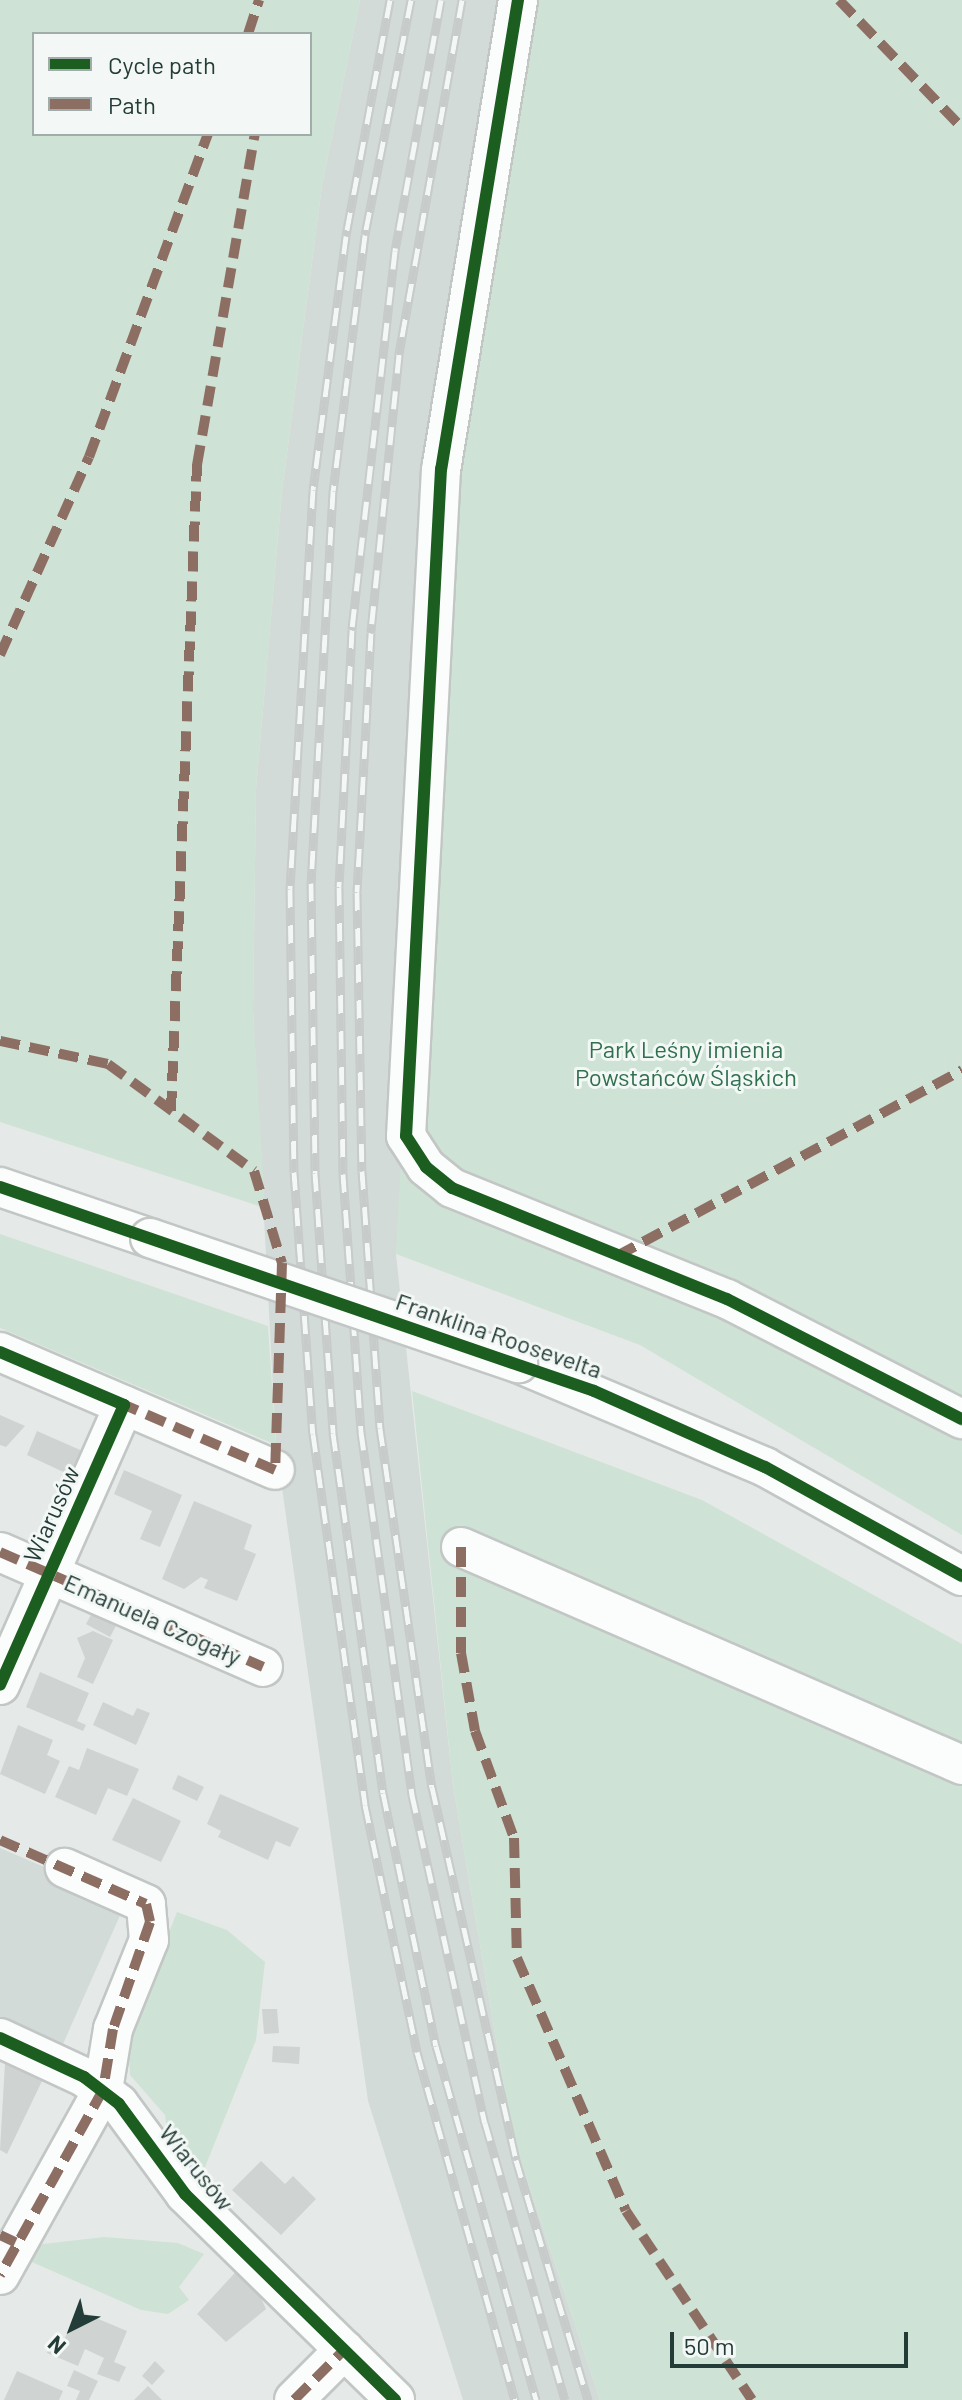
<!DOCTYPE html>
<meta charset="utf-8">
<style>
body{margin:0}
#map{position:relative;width:962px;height:2400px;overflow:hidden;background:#e5eae8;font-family:Barlow,sans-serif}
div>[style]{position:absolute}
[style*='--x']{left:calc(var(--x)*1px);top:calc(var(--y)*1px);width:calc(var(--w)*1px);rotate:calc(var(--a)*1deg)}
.built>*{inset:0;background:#d3dbd8}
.green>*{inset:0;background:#cfe2d6}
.building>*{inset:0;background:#cfd3d2}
.roads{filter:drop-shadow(2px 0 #c2c7c5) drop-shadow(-2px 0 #c2c7c5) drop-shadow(0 2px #c2c7c5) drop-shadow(0 -2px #c2c7c5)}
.minor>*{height:38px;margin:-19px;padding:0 19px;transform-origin:19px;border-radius:19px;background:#fbfcfc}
.rail>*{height:9px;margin-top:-4.5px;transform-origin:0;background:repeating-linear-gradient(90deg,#f3f8f6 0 18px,#c7cbca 0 36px);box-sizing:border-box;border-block:2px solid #c7cbca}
.bridges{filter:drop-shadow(2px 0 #c2c7c5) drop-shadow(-2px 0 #c2c7c5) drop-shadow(0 2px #c2c7c5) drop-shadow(0 -2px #c2c7c5)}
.minor-bridge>*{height:38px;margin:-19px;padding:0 19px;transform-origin:19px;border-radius:19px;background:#fbfcfc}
.quiet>*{height:10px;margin-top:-5px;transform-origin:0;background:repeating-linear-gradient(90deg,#8d6e63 0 20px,transparent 0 30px)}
.cycleway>*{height:12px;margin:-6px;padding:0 6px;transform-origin:6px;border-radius:6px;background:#1b5e20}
span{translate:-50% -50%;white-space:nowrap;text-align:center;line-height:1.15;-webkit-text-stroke:6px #f3f8f6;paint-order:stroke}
.park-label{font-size:24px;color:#30704e}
.street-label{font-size:24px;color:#243c37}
.legend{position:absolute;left:32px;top:32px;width:280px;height:104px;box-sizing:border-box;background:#f3f8f6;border:2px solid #a0adaa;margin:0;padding:10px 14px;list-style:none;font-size:24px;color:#243c37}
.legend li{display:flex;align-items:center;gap:16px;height:40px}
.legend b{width:40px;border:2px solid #a0adaa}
.north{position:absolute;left:32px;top:2288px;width:80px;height:80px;-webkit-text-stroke:6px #f3f8f6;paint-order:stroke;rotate:222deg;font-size:22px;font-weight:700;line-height:32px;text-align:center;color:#243c37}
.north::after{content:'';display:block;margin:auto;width:28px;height:36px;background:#243c37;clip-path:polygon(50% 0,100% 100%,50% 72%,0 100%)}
.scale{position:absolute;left:670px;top:2332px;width:238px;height:36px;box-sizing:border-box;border:4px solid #243c37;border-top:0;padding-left:10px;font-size:24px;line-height:28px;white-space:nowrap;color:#243c37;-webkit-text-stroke:6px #f3f8f6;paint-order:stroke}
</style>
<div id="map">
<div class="built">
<i style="clip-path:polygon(360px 0,518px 0,396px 1254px,453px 1785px,512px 2134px,600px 2400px,463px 2400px,368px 2101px,276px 1445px,253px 1010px,256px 789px,282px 491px,322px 185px)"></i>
<i style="clip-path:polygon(0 1848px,126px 1902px,59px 2053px,0 2028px)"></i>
</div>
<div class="green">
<i style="clip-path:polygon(evenodd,0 0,360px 0,322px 185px,282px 491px,256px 789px,253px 1010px,265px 1208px,0 1122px,0 0,34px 34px,310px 34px,310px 134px,34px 134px,34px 34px)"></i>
<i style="clip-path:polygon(518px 0,962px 0,962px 1535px,640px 1345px,396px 1254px,434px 541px)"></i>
<i style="clip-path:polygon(0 1234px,268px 1326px,276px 1445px,0 1328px)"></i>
<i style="clip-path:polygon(412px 1391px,702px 1500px,962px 1644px,962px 2400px,600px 2400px,512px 2134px,453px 1785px)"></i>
<i style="clip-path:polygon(177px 1912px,227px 1930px,265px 1962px,256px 2040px,195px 2192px,171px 2161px,165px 2115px,130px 2075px,128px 2036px)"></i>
<i style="clip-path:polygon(104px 2237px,178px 2243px,204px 2254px,179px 2287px,189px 2300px,168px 2314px,141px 2310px,25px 2259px,43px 2244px)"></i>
</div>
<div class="building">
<i style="clip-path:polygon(0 1415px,25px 1426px,6px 1447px,0 1445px)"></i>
<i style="clip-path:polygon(37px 1431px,87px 1453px,72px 1476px,27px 1455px)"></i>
<i style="clip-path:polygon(124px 1470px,182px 1495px,160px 1547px,140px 1539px,152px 1511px,114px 1494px)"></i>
<i style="clip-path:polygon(194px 1501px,252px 1525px,244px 1549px,256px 1554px,237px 1601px,204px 1588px,208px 1580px,201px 1577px,184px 1589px,162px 1579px)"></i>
<i style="clip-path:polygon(92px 1613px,116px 1626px,110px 1637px,86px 1624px)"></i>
<i style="clip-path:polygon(93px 1631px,113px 1640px,93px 1684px,77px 1677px,85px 1658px,77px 1638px)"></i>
<i style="clip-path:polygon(40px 1672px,89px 1693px,77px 1721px,86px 1725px,83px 1731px,26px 1707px)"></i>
<i style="clip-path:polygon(103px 1702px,133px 1716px,137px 1708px,150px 1713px,136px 1745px,93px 1725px)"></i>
<i style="clip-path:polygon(18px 1725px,53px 1740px,47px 1755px,60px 1761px,45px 1794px,0 1774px)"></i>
<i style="clip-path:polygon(87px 1748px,139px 1769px,127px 1796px,108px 1788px,96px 1815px,55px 1797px,69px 1766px,79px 1770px)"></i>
<i style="clip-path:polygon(178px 1775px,204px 1787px,197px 1801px,172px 1789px)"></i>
<i style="clip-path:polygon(220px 1794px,299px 1828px,290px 1847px,276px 1841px,268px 1860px,218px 1837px,221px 1831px,207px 1824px)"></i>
<i style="clip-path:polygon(133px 1798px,181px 1821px,161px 1862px,112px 1840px)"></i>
<i style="clip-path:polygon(262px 2009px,277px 2009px,279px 2033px,264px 2034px)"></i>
<i style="clip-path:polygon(273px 2046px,300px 2047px,299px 2064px,272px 2062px)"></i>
<i style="clip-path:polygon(5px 2063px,43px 2079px,7px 2154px,0 2150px)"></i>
<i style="clip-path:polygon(261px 2161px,285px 2184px,293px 2176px,316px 2199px,281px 2235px,232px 2190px)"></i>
<i style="clip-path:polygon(243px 2264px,268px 2287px,260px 2296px,266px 2309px,226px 2342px,197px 2314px)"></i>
<i style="clip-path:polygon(77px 2310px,127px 2331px,114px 2362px,126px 2367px,119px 2382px,97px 2374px,104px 2358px,85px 2349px,78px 2366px,47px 2353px,54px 2336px,64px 2340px)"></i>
<i style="clip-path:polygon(155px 2361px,165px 2371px,152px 2385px,142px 2376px)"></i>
<i style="clip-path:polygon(74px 2370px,98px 2381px,89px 2400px,76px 2400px,80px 2391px,67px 2386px)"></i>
<i style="clip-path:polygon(17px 2371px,63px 2391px,59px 2400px,4px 2400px)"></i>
<i style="clip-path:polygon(148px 2386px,162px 2400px,134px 2400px)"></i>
</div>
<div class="roads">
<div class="minor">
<i style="--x:518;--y:0;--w:475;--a:99.3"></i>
<i style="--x:441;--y:469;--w:668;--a:93"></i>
<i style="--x:406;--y:1136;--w:37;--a:57"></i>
<i style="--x:426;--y:1167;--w:33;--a:39"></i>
<i style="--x:452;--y:1188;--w:297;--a:22"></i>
<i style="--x:727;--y:1299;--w:264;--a:27.1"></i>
<i style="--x:0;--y:1187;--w:158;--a:18.8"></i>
<i style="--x:0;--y:1352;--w:299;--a:23.2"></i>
<i style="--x:518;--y:1363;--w:268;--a:22.8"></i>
<i style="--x:765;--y:1467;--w:225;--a:29"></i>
<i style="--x:461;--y:1547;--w:546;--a:23.52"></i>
<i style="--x:0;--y:1552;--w:287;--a:23.6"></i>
<i style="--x:0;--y:1685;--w:306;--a:-66.1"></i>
<i style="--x:0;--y:2038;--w:93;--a:24.9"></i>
<i style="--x:84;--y:2077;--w:44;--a:37.6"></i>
<i style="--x:119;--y:2104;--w:112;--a:53.7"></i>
<i style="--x:185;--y:2194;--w:294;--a:44.4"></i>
<i style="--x:0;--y:2275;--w:212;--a:-60.9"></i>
<i style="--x:103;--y:2090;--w:62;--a:-80.7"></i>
<i style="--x:113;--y:2029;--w:96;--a:-68"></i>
<i style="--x:149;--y:1940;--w:36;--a:-95"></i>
<i style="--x:146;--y:1904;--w:89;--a:-156"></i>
<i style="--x:294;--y:2400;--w:71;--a:-45"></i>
</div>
</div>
<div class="rail">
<i style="--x:390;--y:0;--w:240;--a:100.6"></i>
<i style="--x:346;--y:236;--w:256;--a:97.4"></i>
<i style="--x:313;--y:490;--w:400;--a:93.3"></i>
<i style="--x:290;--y:889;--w:283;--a:89.2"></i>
<i style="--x:294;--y:1172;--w:263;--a:85.9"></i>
<i style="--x:313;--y:1434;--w:375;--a:82"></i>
<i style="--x:365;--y:1805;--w:252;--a:78.1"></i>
<i style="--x:417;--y:2052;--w:362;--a:74.3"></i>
<i style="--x:411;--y:0;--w:239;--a:101.1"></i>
<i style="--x:365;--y:235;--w:258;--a:97.1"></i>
<i style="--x:333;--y:491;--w:393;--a:93.2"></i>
<i style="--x:311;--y:883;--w:290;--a:89.2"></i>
<i style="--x:315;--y:1173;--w:261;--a:86"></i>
<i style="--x:333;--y:1433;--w:363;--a:82.1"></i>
<i style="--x:383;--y:1793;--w:258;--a:78.2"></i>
<i style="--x:436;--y:2046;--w:368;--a:74.2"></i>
<i style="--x:441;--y:0;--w:255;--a:100.4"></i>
<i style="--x:395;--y:251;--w:381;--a:96.5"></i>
<i style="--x:352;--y:630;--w:257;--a:92.9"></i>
<i style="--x:339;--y:887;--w:287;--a:89.2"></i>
<i style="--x:343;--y:1174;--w:259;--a:86"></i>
<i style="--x:361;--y:1432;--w:367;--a:82"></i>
<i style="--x:412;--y:1795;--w:336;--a:77.5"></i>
<i style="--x:485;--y:2123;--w:288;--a:73.9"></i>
<i style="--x:462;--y:0;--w:361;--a:100.1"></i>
<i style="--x:399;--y:355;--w:279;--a:95.8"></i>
<i style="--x:371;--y:633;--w:259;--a:93.1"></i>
<i style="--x:357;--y:892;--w:279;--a:89"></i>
<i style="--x:362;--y:1171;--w:258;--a:86"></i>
<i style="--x:380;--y:1428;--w:363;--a:81.8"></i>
<i style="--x:432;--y:1787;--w:382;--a:77.3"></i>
<i style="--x:516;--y:2160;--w:251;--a:73.3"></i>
</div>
<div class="bridges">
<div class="minor-bridge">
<i style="--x:150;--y:1238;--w:389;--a:18.8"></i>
</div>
</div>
<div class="quiet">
<i style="--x:839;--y:0;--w:178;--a:46.1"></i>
<i style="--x:248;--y:34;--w:36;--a:-72"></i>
<i style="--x:0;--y:655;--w:217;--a:-65.8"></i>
<i style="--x:89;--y:457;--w:344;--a:-69.8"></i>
<i style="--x:0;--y:1041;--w:110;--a:12"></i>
<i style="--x:108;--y:1064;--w:181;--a:36.2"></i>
<i style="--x:254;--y:1171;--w:96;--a:73.1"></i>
<i style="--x:282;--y:1263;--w:207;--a:91.9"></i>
<i style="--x:275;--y:1470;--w:171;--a:-156.6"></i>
<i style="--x:171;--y:1111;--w:647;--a:-87.7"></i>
<i style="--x:197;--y:465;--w:336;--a:-80.1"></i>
<i style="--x:617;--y:1256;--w:392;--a:-28.3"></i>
<i style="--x:461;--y:1547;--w:106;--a:90"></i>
<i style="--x:461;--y:1653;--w:79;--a:79.8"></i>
<i style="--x:475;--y:1731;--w:114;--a:70"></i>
<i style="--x:514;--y:1838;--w:120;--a:88.6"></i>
<i style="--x:517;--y:1958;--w:275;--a:66.7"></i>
<i style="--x:626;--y:2211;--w:227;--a:56.3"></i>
<i style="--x:0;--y:1552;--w:287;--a:23.6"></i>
<i style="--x:0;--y:1840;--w:159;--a:23.7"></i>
<i style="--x:146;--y:1904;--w:18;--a:77"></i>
<i style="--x:150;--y:1922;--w:113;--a:109.1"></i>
<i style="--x:113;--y:2029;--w:62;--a:99.3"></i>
<i style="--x:103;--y:2090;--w:212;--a:119.1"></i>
<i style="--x:0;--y:2235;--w:17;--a:25"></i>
<i style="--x:294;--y:2400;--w:71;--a:-45"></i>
</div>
<div class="cycleway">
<i style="--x:518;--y:0;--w:475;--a:99.3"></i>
<i style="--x:441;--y:469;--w:668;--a:93"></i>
<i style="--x:406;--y:1136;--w:37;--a:57"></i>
<i style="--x:426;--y:1167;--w:33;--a:39"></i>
<i style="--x:452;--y:1188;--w:297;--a:22"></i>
<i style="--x:727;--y:1299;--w:264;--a:27.1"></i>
<i style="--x:0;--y:1187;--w:628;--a:18.95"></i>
<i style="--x:594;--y:1391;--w:187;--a:24"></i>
<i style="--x:765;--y:1467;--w:225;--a:29"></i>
<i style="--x:0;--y:1352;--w:135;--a:23.1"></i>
<i style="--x:124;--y:1405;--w:306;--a:113.9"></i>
<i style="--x:0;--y:2038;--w:93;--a:24.9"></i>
<i style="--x:84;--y:2077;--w:44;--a:37.6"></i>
<i style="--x:119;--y:2104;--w:112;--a:53.7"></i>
<i style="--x:185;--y:2194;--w:294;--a:44.4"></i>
</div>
<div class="park-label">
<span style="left:686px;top:1063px">Park Leśny imienia<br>Powstańców Śląskich</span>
</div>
<div class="street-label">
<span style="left:499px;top:1335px;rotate:19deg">Franklina Roosevelta</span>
<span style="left:51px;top:1514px;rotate:-66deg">Wiarusów</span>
<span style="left:153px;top:1619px;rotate:24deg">Emanuela Czogały</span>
<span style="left:197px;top:2167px;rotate:51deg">Wiarusów</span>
</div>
<ul class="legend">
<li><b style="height:10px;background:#1b5e20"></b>Cycle path</li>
<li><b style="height:10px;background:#8d6e63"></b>Path</li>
</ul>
<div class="north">N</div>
<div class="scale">50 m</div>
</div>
